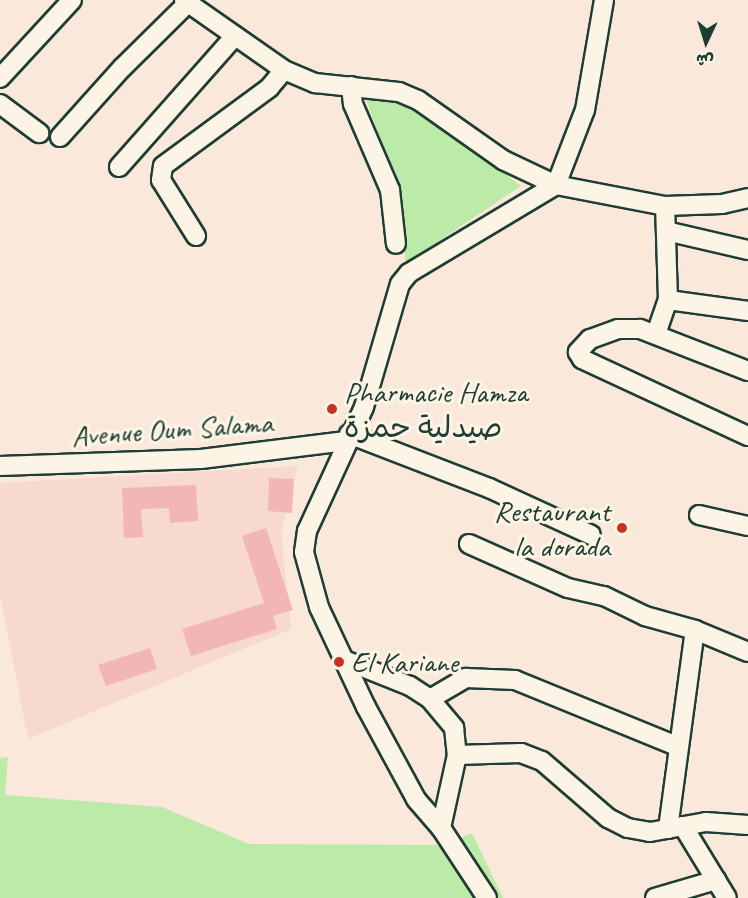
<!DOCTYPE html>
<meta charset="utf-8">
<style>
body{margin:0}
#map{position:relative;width:748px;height:898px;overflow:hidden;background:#fae8db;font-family:Caveat,"Playpen Sans Arabic",sans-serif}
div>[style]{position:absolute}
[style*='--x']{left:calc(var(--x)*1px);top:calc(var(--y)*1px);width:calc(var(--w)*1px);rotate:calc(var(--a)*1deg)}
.built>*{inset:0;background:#f8d9cf}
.green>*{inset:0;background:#bceaa8}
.building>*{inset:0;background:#f2b6b4}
.roads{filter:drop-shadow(2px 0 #1f3d34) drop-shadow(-2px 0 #1f3d34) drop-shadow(0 2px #1f3d34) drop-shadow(0 -2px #1f3d34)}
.minor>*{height:18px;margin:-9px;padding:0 9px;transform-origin:9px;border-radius:9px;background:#fcf5e5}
.dots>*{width:16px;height:16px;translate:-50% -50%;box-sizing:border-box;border:3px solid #fcf5e5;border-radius:50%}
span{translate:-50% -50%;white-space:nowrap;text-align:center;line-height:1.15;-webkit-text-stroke:6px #fcf5e5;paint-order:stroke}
.poi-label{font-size:30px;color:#1f3d34}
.left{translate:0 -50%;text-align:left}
.right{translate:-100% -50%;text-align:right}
.street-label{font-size:30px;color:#1f3d34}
.north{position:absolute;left:676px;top:12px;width:60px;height:60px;-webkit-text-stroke:4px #fcf5e5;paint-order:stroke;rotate:184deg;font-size:16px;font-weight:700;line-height:24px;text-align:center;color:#1f3d34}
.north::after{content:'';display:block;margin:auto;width:21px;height:27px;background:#1f3d34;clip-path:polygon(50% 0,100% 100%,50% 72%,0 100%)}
</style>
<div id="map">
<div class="built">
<i style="clip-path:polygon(298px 466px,281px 532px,291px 629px,28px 739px,0 595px,0 483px)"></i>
</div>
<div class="green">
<i style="clip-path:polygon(364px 94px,415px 106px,521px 186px,406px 263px,393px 173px)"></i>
<i style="clip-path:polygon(8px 757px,5px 795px,162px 807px,249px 844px,444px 845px,472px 833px,503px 898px,0 898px,0 758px)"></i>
</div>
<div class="building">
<i style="clip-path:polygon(269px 478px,294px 479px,292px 513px,268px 511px)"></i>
<i style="clip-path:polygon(196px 485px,198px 521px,170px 523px,169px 508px,141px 509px,143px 537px,124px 538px,122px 488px)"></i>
<i style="clip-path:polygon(266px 528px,293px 610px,273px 616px,277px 629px,191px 656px,182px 629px,264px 603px,242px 536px)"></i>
<i style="clip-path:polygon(150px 648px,157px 669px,106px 686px,98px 665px)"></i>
</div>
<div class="roads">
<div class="minor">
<i style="--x:184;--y:0;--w:122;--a:35"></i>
<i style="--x:284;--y:70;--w:34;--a:23"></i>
<i style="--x:315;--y:83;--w:84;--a:6.1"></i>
<i style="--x:399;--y:92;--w:21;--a:23"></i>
<i style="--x:418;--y:100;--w:104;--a:35.2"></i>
<i style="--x:503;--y:160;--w:59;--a:25.3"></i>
<i style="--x:556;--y:185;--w:111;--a:10.9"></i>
<i style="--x:665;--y:206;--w:57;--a:-2"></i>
<i style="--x:722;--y:204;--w:27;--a:-13"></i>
<i style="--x:0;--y:78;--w:106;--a:-47.3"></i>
<i style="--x:351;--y:86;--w:18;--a:84"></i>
<i style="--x:353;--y:104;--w:94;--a:66.7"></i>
<i style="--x:390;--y:190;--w:54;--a:83.7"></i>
<i style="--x:0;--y:104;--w:49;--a:36.6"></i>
<i style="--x:60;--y:137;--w:93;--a:-48.1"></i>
<i style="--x:122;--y:68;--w:93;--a:-44.6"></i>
<i style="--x:119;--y:167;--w:175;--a:-48.5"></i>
<i style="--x:666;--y:231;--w:84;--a:13"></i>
<i style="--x:196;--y:236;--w:66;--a:-122"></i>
<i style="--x:161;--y:180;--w:14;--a:-82"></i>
<i style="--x:163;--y:166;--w:132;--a:-36.3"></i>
<i style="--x:269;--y:88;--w:23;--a:-50"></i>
<i style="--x:668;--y:300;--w:81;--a:7.8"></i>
<i style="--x:656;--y:334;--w:36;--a:-71"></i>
<i style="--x:668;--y:300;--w:94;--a:-91.8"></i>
<i style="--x:748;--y:371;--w:116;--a:-158.7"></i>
<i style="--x:640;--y:329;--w:22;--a:180"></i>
<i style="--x:618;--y:329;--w:30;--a:160"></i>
<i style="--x:590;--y:339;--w:18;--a:133"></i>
<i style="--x:578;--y:352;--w:8;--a:60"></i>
<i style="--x:582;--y:359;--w:183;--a:24.9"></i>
<i style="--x:349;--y:434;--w:150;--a:21.1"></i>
<i style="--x:489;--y:488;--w:112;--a:24.7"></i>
<i style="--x:0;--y:466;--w:201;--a:-2"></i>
<i style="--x:201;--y:459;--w:146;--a:-7.1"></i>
<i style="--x:699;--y:515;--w:50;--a:12.7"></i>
<i style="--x:469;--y:544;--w:108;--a:24"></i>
<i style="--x:568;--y:588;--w:37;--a:13"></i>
<i style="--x:604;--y:596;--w:46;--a:26"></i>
<i style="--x:645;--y:616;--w:52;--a:15.6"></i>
<i style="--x:695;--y:630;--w:57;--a:22.5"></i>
<i style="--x:347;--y:661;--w:68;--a:21.6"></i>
<i style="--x:410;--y:686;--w:24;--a:33"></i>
<i style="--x:430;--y:699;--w:38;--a:50"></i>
<i style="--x:454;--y:728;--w:27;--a:84"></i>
<i style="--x:457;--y:755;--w:75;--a:102.4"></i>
<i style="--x:430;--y:699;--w:42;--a:-30.3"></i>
<i style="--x:466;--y:678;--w:49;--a:2.3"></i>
<i style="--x:515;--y:680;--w:175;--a:22.2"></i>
<i style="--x:457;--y:755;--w:64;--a:-1.8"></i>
<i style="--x:521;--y:753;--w:22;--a:21"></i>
<i style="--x:542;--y:761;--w:87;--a:40.8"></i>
<i style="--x:608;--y:818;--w:22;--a:27"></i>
<i style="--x:628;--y:828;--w:22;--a:10"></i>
<i style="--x:650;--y:832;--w:57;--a:-10.1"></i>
<i style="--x:706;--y:822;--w:42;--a:4.1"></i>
<i style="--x:683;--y:826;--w:84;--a:58.6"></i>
<i style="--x:668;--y:829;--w:201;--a:-82.3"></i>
<i style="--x:487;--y:898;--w:84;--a:-123.3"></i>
<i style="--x:441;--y:828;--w:38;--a:-131"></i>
<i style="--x:416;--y:799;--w:105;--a:-118.5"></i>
<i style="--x:366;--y:707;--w:110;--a:-115.2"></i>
<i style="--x:319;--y:607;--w:57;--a:-105.3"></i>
<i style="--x:304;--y:552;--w:21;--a:-82"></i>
<i style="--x:307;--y:531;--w:136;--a:-65.3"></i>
<i style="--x:364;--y:407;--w:128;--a:-73.7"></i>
<i style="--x:400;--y:284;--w:14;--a:-51"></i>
<i style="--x:409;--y:273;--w:171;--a:-30.9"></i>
<i style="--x:556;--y:185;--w:80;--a:-68.9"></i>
<i style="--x:585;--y:110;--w:112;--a:-80.2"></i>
<i style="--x:655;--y:898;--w:64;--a:-16.4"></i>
</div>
</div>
<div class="dots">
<i style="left:332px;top:409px;background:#c8321e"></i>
<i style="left:622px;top:528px;background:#c8321e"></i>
<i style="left:339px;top:662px;background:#c8321e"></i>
</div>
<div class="poi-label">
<span class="left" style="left:344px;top:409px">Pharmacie Hamza<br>صيدلية حمزة</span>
<span class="right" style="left:610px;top:528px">Restaurant<br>la dorada</span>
<span class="left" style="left:351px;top:662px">El Kariane</span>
</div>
<div class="street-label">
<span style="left:172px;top:429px;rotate:-4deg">Avenue Oum Salama</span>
</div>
<div class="north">ش</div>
</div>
